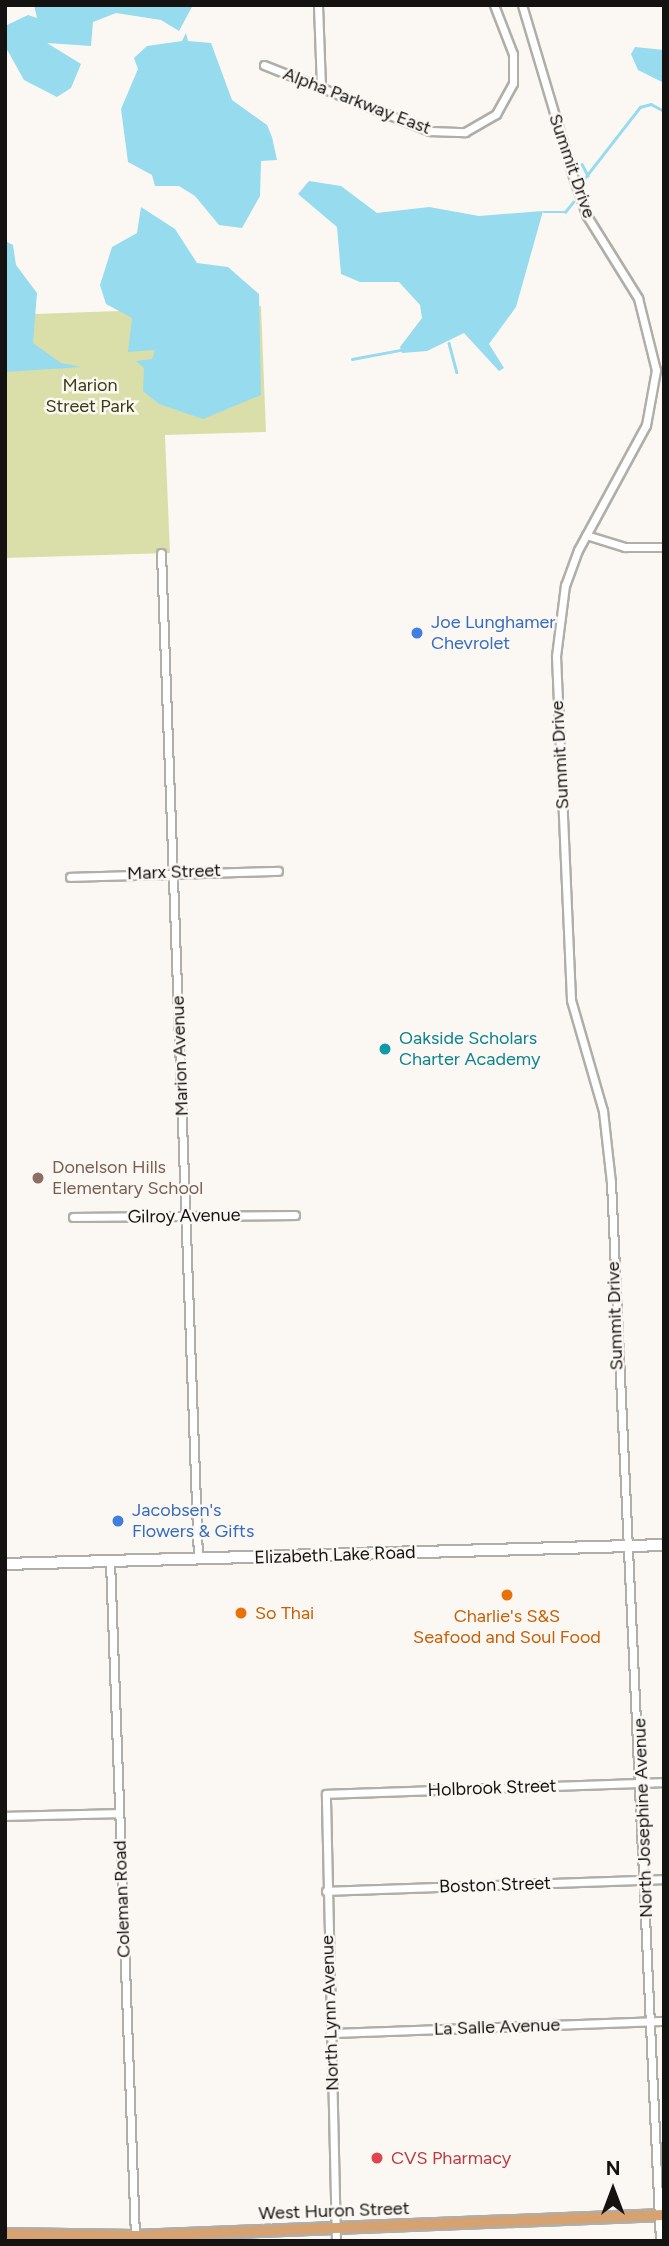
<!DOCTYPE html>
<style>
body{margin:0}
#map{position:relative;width:669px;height:2246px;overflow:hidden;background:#fbf8f3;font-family:Figtree,sans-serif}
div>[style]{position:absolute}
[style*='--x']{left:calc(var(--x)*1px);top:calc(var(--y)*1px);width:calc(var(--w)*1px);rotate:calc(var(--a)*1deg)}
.green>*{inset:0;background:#dadfa9}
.water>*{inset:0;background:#96dbee}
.stream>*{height:2.5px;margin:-1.25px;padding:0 1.25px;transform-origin:1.25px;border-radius:1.25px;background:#96dbee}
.roads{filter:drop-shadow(2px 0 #b0aea8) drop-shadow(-2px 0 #b0aea8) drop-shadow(0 2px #b0aea8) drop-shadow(0 -2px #b0aea8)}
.minor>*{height:7px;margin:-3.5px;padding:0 3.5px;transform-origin:3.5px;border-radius:3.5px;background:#fff}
.secondary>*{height:10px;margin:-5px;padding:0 5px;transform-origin:5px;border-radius:5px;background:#fff}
.trunk>*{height:10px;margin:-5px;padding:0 5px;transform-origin:5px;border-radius:5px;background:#d7a272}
.dots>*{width:19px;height:19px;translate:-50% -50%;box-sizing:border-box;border:4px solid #fbf8f3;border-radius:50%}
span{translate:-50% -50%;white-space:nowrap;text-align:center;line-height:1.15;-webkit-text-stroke:5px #fbf8f3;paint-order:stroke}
.street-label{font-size:18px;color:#141311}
.park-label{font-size:18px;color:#3a3d12}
.shop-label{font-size:18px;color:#366cbe}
.left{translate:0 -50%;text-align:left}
.culture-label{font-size:18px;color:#0d838f}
.education-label{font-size:18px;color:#785e54}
.food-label{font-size:18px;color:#c56008}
.health-label{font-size:18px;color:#be3a42}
.frame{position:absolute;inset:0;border:7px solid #141311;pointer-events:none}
.north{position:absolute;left:578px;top:2155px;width:70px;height:70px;-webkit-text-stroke:5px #fbf8f3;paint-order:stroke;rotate:0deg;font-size:19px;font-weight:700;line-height:28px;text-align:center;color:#141311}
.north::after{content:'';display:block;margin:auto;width:24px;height:32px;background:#141311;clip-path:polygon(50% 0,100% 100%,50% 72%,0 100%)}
</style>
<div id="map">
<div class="green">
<i style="clip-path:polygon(261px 306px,266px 432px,165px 435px,170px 553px,5px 558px,5px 315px)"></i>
</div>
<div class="water">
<i style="clip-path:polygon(34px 5px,193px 5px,179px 31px,161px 20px,116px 13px,93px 22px,91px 46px,47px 43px,81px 64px,71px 88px,57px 97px,24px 80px,5px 46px,5px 26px,28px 15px,37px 18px)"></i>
<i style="clip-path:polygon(186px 33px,188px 41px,211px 43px,232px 100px,267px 125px,272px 137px,277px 160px,261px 161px,260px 196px,242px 228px,219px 225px,195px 196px,179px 186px,155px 186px,152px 175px,128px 162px,121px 109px,138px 69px,134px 58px,147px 46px,182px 41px)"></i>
<i style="clip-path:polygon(635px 47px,664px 50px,664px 83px,638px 70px,631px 54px)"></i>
<i style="clip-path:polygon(309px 181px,341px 186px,377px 213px,429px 207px,479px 216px,543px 211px,516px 307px,489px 344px,504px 368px,499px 371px,464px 333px,427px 351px,402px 353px,400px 347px,422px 318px,420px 305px,399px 282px,360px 282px,341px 274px,337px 227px,298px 194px)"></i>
<i style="clip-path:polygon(141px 207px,175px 229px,197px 263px,228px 267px,259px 294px,261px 395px,203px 419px,159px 404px,143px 391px,144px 368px,136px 361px,152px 359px,155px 350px,128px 352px,132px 318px,106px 304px,100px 285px,112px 247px,137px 233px)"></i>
<i style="clip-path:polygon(5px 241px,13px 245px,16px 265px,37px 293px,33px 343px,61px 363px,82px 367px,5px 372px)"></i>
</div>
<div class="stream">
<i style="--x:582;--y:164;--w:13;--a:63"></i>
<i style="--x:584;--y:179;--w:91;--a:-52.1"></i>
<i style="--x:640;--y:107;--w:11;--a:-15"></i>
<i style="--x:651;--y:104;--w:15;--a:28"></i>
<i style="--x:544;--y:212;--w:21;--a:0"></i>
<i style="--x:565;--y:212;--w:13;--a:-51"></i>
<i style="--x:449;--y:343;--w:30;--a:75"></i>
<i style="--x:352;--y:359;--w:49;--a:-10.6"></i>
</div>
<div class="roads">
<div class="minor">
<i style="--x:318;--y:5;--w:82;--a:87.9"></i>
<i style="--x:522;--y:5;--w:182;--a:73.4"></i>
<i style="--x:574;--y:179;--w:39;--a:71"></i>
<i style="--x:587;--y:216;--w:97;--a:58.1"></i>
<i style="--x:638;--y:298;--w:74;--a:76"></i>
<i style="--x:656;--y:370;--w:56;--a:100.3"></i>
<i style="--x:646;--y:425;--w:142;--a:118.5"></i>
<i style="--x:578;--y:550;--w:37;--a:110"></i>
<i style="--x:565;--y:585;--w:72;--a:97.2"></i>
<i style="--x:556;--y:656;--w:344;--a:87.5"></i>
<i style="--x:571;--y:1000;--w:116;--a:73.9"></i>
<i style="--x:603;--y:1111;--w:71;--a:83.6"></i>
<i style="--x:611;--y:1182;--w:1060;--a:87.35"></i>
<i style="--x:264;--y:65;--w:179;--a:21.7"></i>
<i style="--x:430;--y:131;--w:35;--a:2"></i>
<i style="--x:465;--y:132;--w:36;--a:-30"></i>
<i style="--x:496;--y:114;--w:35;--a:-61"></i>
<i style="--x:513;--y:83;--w:29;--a:-90"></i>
<i style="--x:513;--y:54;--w:53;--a:-111.2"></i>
<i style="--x:586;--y:535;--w:41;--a:17.1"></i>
<i style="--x:625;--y:547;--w:39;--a:0"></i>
<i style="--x:161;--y:553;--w:1006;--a:87.89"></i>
<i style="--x:70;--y:877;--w:208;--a:-1.7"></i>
<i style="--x:73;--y:1217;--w:222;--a:-0.5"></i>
<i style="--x:110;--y:1561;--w:675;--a:87.88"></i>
<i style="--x:5;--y:1816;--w:114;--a:-1.5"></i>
<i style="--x:326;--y:1891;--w:338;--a:-2"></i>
<i style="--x:330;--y:2033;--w:334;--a:-2.1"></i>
<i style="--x:336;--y:2241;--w:447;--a:-91.3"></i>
<i style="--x:326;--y:1794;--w:338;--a:-2"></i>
</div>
<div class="secondary">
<i style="--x:5;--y:1564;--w:659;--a:-1.65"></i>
</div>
<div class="trunk">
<i style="--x:5;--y:2234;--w:130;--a:0.9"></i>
<i style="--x:135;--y:2236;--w:529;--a:-2.27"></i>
</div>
</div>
<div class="dots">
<i style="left:417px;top:633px;background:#3f7fe0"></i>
<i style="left:385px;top:1049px;background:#0f9aa8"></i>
<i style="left:38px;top:1178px;background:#8d6e63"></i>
<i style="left:118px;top:1521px;background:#3f7fe0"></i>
<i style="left:507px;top:1595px;background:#e8710a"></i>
<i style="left:241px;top:1613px;background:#e8710a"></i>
<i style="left:377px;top:2158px;background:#e0444e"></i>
</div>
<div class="street-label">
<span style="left:357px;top:101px;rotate:21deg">Alpha Parkway East</span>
<span style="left:572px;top:166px;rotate:71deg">Summit Drive</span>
<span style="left:560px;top:755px;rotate:-93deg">Summit Drive</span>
<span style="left:174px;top:872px;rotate:-2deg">Marx Street</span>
<span style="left:180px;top:1056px;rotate:-92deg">Marion Avenue</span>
<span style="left:184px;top:1216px;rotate:-1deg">Gilroy Avenue</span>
<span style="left:615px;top:1316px;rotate:-92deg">Summit Drive</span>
<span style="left:335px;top:1555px;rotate:-2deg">Elizabeth Lake Road</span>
<span style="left:492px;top:1788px;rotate:-2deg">Holbrook Street</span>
<span style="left:643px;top:1818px;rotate:-92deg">North Josephine Avenue</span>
<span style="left:495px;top:1885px;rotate:-2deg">Boston Street</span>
<span style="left:122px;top:1899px;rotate:-92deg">Coleman Road</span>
<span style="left:330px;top:2013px;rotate:-92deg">North Lynn Avenue</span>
<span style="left:497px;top:2027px;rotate:-2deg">La Salle Avenue</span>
<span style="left:334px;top:2211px;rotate:-2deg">West Huron Street</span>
</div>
<div class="park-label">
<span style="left:90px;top:396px">Marion<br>Street Park</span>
</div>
<div class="shop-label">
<span class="left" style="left:431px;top:633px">Joe Lunghamer<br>Chevrolet</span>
<span class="left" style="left:132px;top:1521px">Jacobsen's<br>Flowers &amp; Gifts</span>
</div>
<div class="culture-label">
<span class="left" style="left:399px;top:1049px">Oakside Scholars<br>Charter Academy</span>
</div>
<div class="education-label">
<span class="left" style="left:52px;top:1178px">Donelson Hills<br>Elementary School</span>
</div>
<div class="food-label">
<span class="left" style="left:255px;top:1613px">So Thai</span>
<span style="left:507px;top:1627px">Charlie's S&amp;S<br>Seafood and Soul Food</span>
</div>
<div class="health-label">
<span class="left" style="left:391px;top:2158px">CVS Pharmacy</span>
</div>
<div class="frame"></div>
<div class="north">N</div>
</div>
